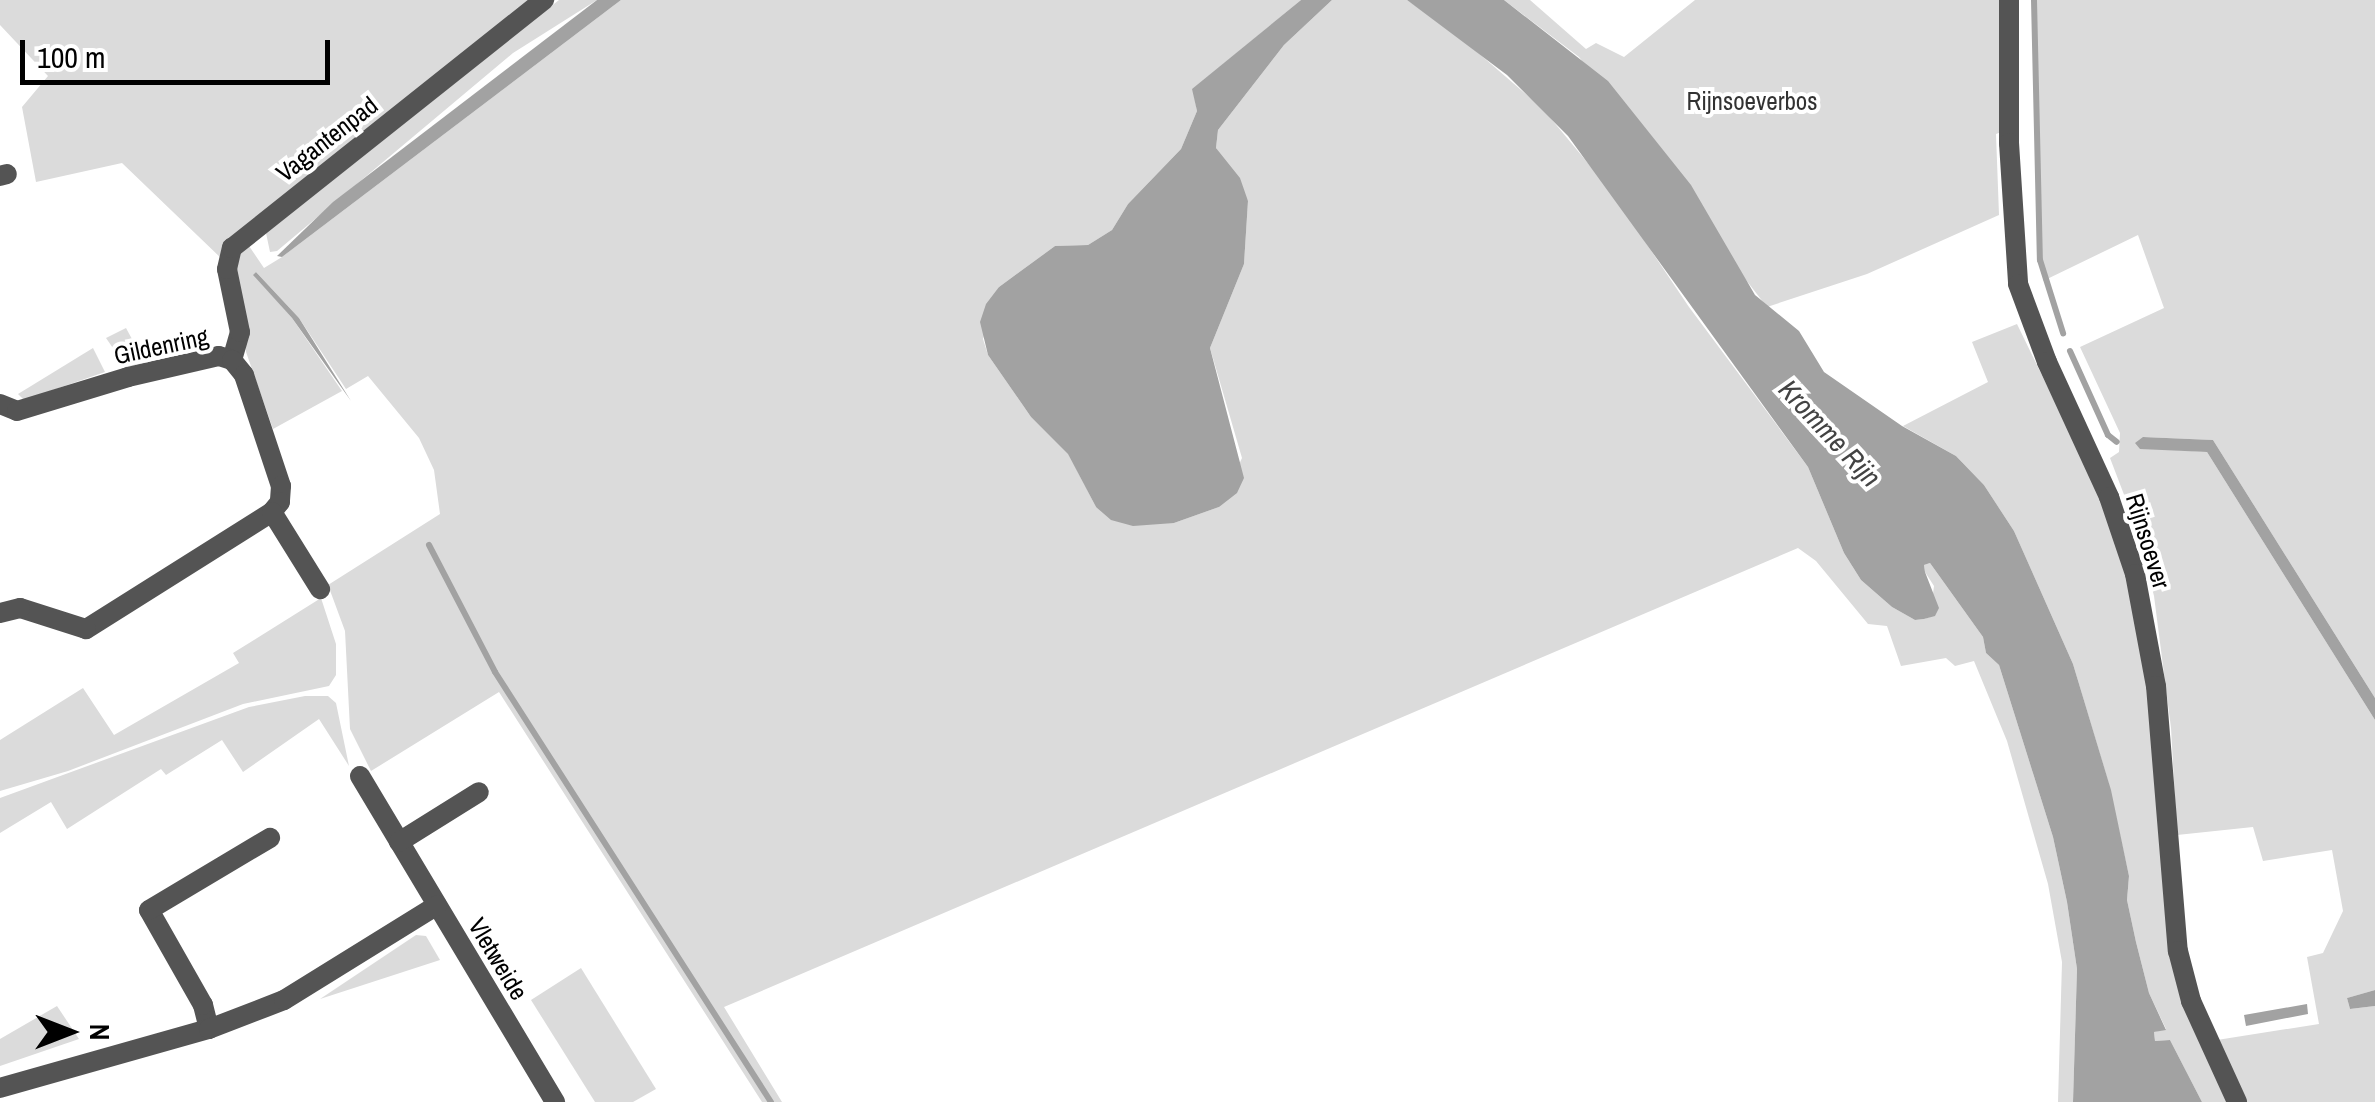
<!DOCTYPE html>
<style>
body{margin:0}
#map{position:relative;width:2375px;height:1102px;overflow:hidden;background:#fff;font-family:"Archivo Narrow",sans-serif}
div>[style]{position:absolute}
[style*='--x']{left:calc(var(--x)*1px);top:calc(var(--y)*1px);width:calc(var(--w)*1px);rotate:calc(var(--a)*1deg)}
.green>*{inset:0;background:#dbdbdb}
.water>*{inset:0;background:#a2a2a2}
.stream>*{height:6px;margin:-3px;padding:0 3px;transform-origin:3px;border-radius:3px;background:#a2a2a2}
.street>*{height:20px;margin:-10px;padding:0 10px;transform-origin:10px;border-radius:10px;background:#545454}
span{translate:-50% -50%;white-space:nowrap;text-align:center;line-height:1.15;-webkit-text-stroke:8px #fff;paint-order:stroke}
.park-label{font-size:25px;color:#323232}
.street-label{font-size:25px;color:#000}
.water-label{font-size:28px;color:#434343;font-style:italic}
.north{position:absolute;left:20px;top:982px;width:100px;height:100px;-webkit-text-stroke:8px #fff;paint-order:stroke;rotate:90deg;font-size:28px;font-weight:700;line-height:40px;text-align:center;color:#000}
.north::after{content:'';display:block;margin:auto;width:35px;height:45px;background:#000;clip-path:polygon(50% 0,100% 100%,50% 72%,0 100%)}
.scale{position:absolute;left:20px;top:40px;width:310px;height:45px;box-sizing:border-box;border:5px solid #000;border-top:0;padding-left:12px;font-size:30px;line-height:35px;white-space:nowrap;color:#000;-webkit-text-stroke:8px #fff;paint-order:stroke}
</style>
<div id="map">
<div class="green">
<i style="clip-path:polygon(0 0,538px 0,223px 260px,122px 163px,36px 182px,22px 107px,48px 76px,0 25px)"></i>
<i style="clip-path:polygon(559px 0,597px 0,513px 53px,277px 251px,270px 252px,266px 233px)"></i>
<i style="clip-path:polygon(621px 0,1301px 0,1193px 89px,1197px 111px,1181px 149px,1128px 204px,1112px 230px,1088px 245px,1055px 246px,999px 287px,983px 339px,988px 355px,1031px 417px,1068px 453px,1096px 507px,1174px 523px,1219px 507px,1242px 458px,1210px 348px,1244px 264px,1248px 201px,1216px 148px,1218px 130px,1284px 45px,1332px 0,1407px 0,1454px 32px,1543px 109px,1611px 191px,1689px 307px,1808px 467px,1844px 553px,1861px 580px,1892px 607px,1915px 620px,1924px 619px,1930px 617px,1934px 586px,1925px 572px,1924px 565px,1930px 563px,1983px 637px,1986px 653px,1999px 665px,2053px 837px,2067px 902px,2077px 969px,2073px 1102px,2058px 1102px,2062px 962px,2048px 884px,2007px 741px,1974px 661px,1955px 666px,1946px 658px,1901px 666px,1887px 626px,1868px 624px,1816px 561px,1798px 548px,724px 1007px,782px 1102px,762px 1102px,499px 692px,371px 771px,350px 729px,345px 631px,328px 585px,440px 514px,434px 470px,419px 438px,368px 376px,346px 389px,299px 318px,256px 272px,254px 275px,292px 318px,342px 391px,273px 429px,246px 352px,235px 260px,247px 243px,264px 268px,282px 257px)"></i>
<i style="clip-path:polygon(1504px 0,1530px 0,1586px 49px,1596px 43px,1624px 57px,1695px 0,2003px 0,2004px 131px,1996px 134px,1999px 215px,1867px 274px,1767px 307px,1732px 262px,1710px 221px,1579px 57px)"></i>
<i style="clip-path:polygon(2032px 0,2375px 0,2375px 698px,2213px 440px,2143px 437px,2176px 450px,2207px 452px,2375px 720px,2375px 990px,2347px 998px,2350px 1009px,2375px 1006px,2375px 1102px,2245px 1102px,2217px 1040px,2319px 1024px,2307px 957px,2323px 953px,2343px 911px,2332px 850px,2263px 861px,2253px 827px,2177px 835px,2171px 728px,2154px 596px,2136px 526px,2110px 458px,2119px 452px,2120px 433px,2080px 347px,2164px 308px,2138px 235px,2043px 281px)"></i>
<i style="clip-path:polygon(2017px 324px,2104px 503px,2122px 551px,2149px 679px,2163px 885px,2229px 1102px,2202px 1102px,2170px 1040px,2155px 1041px,2154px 1032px,2166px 1029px,2149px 993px,2136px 942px,2127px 900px,2129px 876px,2108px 781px,2073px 664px,2014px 531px,1984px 485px,1956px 456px,1903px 426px,1988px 382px,1972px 342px)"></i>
<i style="clip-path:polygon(126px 328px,145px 363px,126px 367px,106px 338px)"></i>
<i style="clip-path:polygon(93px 348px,105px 372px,24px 400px,18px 394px)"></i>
<i style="clip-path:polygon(321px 598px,336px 644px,336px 675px,329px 686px,243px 704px,68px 771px,0 791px,0 740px,83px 688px,114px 735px,239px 663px,233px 653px)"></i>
<i style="clip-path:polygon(305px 696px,328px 696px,336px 703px,349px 766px,319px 719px,243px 772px,222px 740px,166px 775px,161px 769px,67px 829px,51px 802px,0 833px,0 798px,249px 707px)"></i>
<i style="clip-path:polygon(416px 935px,426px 936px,440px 960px,320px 999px)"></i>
<i style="clip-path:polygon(581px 968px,656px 1089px,633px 1102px,595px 1102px,531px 1000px)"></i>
<i style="clip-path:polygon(57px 1006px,79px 1039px,0 1066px,0 1039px)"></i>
</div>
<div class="water">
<i style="clip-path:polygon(597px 0,621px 0,282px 257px,277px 256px,333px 202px)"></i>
<i style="clip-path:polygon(1301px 0,1332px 0,1284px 45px,1218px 130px,1216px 148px,1240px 178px,1248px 201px,1244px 264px,1210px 348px,1244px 478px,1237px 493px,1219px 507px,1174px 523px,1133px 526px,1111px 520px,1096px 507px,1068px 454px,1031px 417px,988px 355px,980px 322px,986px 304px,999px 287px,1055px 246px,1088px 245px,1112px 230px,1128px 204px,1181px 149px,1197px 111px,1192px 89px)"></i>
<i style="clip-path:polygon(1407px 0,1504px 0,1608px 81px,1691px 185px,1755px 295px,1799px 331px,1824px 372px,1902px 426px,1956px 456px,1984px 485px,2014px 531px,2073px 664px,2111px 790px,2129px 876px,2127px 900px,2136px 942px,2149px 993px,2166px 1030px,2154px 1032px,2155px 1041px,2170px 1040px,2202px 1102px,2073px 1102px,2077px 969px,2067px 902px,2053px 837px,1999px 665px,1986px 653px,1983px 637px,1930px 563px,1924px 565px,1925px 572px,1939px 608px,1935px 616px,1924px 619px,1915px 620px,1892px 607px,1861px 580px,1844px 553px,1808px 467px,1568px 136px,1507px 75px)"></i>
<i style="clip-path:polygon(256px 272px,299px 318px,351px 401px,292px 318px,253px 275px)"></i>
<i style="clip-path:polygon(2143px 437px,2213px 440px,2375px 698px,2375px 720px,2207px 452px,2140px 449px,2135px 443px)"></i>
<i style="clip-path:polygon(2375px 990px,2375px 1006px,2350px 1009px,2347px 998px)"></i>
<i style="clip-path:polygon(2307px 1004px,2308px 1014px,2246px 1026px,2244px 1015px)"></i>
</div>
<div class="stream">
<i style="--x:2034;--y:0;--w:260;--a:88.7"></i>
<i style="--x:2040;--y:260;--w:77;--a:72.5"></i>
<i style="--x:2070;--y:351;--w:92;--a:65.7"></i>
<i style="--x:2108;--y:435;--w:11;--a:38"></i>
<i style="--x:429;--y:545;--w:143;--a:62.5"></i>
<i style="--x:495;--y:672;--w:511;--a:57.31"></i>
</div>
<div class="street">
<i style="--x:2009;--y:0;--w:143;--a:90"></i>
<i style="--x:2009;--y:143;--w:141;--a:86.3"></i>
<i style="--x:2018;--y:284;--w:83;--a:69.6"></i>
<i style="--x:2047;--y:362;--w:149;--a:65.3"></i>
<i style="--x:2109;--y:497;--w:81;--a:71.3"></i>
<i style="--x:2135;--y:574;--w:114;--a:79.4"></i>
<i style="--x:2156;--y:686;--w:266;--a:85.3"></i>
<i style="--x:2178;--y:951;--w:52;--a:75.4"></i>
<i style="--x:2191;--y:1001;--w:111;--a:65.5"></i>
<i style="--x:0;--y:176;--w:7;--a:-16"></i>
<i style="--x:232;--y:360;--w:29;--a:-74"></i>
<i style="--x:240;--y:332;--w:64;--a:-101.7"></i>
<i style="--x:227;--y:269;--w:22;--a:-77"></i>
<i style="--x:232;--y:248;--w:399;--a:-38.5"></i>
<i style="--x:0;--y:404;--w:18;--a:22"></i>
<i style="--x:17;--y:411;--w:116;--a:-17"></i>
<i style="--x:128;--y:377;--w:93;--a:-13"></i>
<i style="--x:219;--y:356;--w:14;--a:17"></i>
<i style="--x:232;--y:360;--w:19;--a:51"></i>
<i style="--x:244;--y:375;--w:117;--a:71.6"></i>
<i style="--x:281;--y:486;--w:16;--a:94"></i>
<i style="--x:280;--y:502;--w:13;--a:129"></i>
<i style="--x:272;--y:512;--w:220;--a:147.8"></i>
<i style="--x:86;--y:629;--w:69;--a:-162.3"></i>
<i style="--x:20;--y:608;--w:21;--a:166"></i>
<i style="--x:272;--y:512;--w:91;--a:58.1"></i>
<i style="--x:360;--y:776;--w:380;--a:59.1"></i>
<i style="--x:399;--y:842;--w:94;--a:-32"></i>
<i style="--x:209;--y:1029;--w:25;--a:-104"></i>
<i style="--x:203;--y:1005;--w:109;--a:-119.6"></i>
<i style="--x:149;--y:910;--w:141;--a:-30.8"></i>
<i style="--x:0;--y:1088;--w:217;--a:-15.8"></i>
<i style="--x:209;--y:1029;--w:80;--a:-21.1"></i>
<i style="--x:284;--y:1000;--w:180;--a:-31.8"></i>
</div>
<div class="park-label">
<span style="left:1752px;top:101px">Rijnsoeverbos</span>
</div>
<div class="street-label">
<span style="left:327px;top:139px;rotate:-38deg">Vagantenpad</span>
<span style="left:161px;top:346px;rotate:-12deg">Gildenring</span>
<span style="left:2148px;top:541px;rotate:73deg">Rijnsoever</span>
<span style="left:498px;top:959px;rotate:59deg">Vletweide</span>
</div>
<div class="water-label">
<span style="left:1830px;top:433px;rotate:47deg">Kromme Rijn</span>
</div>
<div class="north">N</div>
<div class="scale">100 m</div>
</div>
